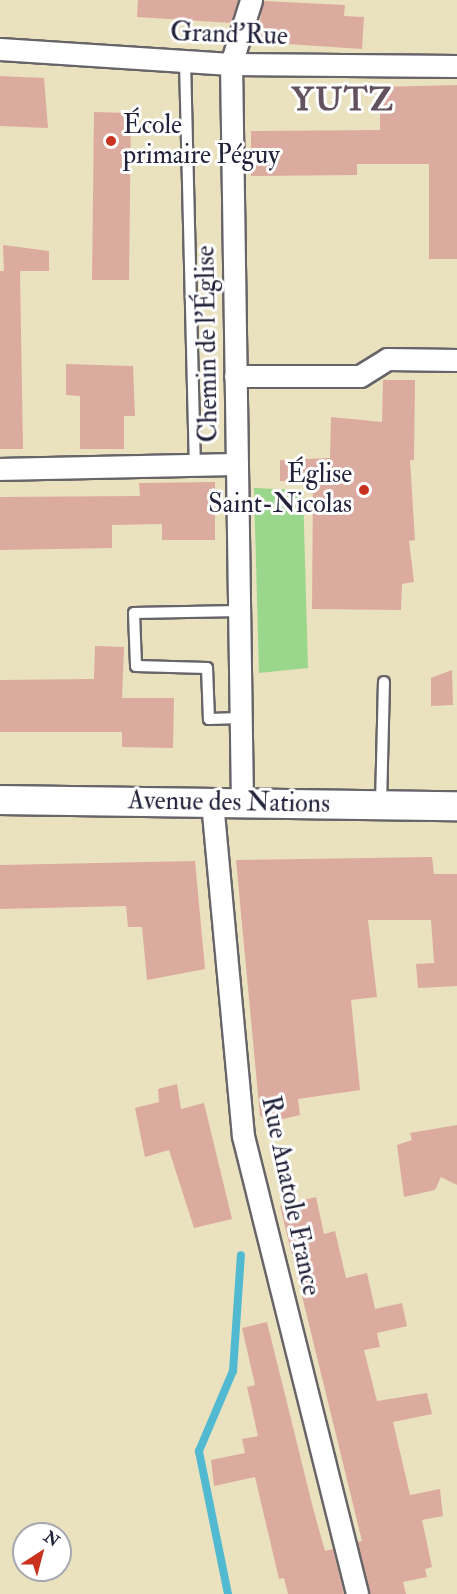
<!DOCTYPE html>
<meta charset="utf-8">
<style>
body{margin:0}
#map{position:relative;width:457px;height:1594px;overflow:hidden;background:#eae1be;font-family:"IM FELL Double Pica",serif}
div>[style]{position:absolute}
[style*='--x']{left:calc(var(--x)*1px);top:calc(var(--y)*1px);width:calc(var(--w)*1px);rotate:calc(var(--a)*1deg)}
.green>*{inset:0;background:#9ad68b}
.stream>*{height:8px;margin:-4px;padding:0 4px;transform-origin:4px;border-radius:4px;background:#52bad0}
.building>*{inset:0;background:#dcab9f}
.roads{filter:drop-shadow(2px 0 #686569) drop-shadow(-2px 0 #686569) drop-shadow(0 2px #686569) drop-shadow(0 -2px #686569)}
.lane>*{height:10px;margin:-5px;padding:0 5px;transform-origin:5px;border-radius:5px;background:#fff}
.street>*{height:21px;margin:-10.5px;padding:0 10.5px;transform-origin:10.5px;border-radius:10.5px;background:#fff}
.secondary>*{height:28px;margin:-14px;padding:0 14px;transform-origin:14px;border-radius:14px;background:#fff}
.dots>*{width:16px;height:16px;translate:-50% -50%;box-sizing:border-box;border:3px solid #fff;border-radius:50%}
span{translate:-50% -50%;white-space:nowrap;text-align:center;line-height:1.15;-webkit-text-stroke:6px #fff;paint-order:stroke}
.street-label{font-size:26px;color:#22223b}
.poi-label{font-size:26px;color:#22223b}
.left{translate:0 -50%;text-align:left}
.right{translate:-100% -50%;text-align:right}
.district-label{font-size:32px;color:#63525e;font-weight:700;letter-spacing:1.5px}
.north{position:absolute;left:12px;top:1522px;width:60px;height:60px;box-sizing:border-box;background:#fff;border:2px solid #a7a7b1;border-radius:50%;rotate:36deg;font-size:16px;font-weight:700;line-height:24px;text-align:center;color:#22223b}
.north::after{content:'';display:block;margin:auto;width:21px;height:27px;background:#c8321e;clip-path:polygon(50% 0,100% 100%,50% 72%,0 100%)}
</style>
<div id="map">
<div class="green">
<i style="clip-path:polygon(254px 488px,303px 490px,308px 668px,259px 673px)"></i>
</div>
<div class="stream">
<i style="--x:228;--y:1594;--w:146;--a:-101.5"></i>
<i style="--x:199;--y:1451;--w:87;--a:-67"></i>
<i style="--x:233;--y:1371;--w:116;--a:-86.1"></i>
</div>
<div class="building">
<i style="clip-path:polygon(138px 0,238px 0,231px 23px,137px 17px)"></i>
<i style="clip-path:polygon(263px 1px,345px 5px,344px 16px,364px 17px,362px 49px,257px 42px)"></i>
<i style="clip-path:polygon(0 76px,44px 78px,48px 128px,0 126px)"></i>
<i style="clip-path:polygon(457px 85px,457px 259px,429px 259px,429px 164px,357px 164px,357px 175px,251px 176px,251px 131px,380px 130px,380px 87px)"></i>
<i style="clip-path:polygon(94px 112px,131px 113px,129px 280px,92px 280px)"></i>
<i style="clip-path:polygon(3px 245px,49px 251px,49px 271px,20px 271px,23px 449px,0 449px,0 271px,10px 271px,4px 271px)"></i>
<i style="clip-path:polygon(66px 364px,133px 366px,135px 416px,124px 416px,124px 449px,80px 449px,80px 396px,66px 395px)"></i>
<i style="clip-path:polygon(383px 380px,415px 380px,414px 460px,410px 460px,415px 540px,409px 541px,414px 582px,402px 584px,401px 610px,312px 609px,313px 482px,280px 481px,280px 460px,330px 458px,331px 417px,382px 422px)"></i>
<i style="clip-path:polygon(215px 482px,215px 540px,162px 540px,162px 524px,112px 525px,112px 548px,0 550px,0 497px,140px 496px,139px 483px)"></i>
<i style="clip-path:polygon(95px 646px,124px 647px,122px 698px,174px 698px,173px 748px,122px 747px,122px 732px,0 732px,0 680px,94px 679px)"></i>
<i style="clip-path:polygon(452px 670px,453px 705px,431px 706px,431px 678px)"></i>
<i style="clip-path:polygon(432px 857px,434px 874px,457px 874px,457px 986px,418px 988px,416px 964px,434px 963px,431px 920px,368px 920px,377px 997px,351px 1000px,360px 1090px,298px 1099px,300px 1115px,270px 1122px,260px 1116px,236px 860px)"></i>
<i style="clip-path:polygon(195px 861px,205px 969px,147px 980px,142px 927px,128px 927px,126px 906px,0 909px,0 865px)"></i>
<i style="clip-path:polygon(177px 1084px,181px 1109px,204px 1103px,232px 1219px,194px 1228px,169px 1150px,145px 1157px,135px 1108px,159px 1102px,158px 1089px)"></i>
<i style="clip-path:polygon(457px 1125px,457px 1185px,441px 1177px,435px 1190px,404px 1197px,397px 1145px,412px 1140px,410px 1133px)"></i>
<i style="clip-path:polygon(316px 1197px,324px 1234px,335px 1231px,346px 1278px,367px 1273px,375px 1309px,402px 1303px,407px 1326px,377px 1333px,380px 1347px,364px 1350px,377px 1401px,427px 1393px,432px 1414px,393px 1422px,410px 1495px,440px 1489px,443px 1516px,422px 1520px,432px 1567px,425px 1569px,427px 1577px,403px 1582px,406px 1594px,369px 1594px,357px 1542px,362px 1541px,280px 1206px)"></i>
<i style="clip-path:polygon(267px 1322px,313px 1508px,325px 1551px,333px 1549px,344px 1594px,288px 1594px,284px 1578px,279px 1579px,255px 1477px,214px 1486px,211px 1460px,245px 1453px,242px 1439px,258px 1436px,247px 1387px,255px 1385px,242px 1328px)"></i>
</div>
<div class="roads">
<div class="lane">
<i style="--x:185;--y:61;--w:404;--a:88.6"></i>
<i style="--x:239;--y:611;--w:105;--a:178.9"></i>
<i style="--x:134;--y:613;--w:53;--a:87.8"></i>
<i style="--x:136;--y:666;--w:71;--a:1.6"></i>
<i style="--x:207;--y:668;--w:51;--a:87.8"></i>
<i style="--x:209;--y:719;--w:31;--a:-2"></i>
<i style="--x:381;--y:804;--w:122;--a:-88.6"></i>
</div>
<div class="street">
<i style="--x:0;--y:49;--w:231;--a:3.7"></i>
<i style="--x:231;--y:64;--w:226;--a:0.5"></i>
<i style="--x:235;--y:376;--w:125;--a:0"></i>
<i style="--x:360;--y:376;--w:32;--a:-32"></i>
<i style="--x:387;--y:359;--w:70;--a:0.8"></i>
<i style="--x:0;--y:469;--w:237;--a:-1.2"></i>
<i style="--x:212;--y:802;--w:335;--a:84.7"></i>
<i style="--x:243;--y:1136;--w:472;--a:76"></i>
<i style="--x:242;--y:803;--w:739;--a:-90.85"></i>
<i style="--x:231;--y:64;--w:67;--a:-72.6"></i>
</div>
<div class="secondary">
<i style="--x:0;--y:800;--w:457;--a:0.8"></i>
</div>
</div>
<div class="dots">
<i style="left:111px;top:141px;background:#c8321e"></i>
<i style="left:364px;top:490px;background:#c8321e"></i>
</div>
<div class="street-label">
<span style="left:229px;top:35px;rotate:2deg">Grand'Rue</span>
<span style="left:208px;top:344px;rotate:-91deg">Chemin de l'Église</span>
<span style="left:229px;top:803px;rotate:1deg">Avenue des Nations</span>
<span style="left:290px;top:1196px;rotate:78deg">Rue Anatole France</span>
</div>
<div class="poi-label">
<span class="left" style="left:123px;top:141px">École<br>primaire Péguy</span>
<span class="right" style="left:352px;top:490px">Église<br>Saint-Nicolas</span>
</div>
<div class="district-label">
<span style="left:343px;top:100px">YUTZ</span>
</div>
<div class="north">N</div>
</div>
